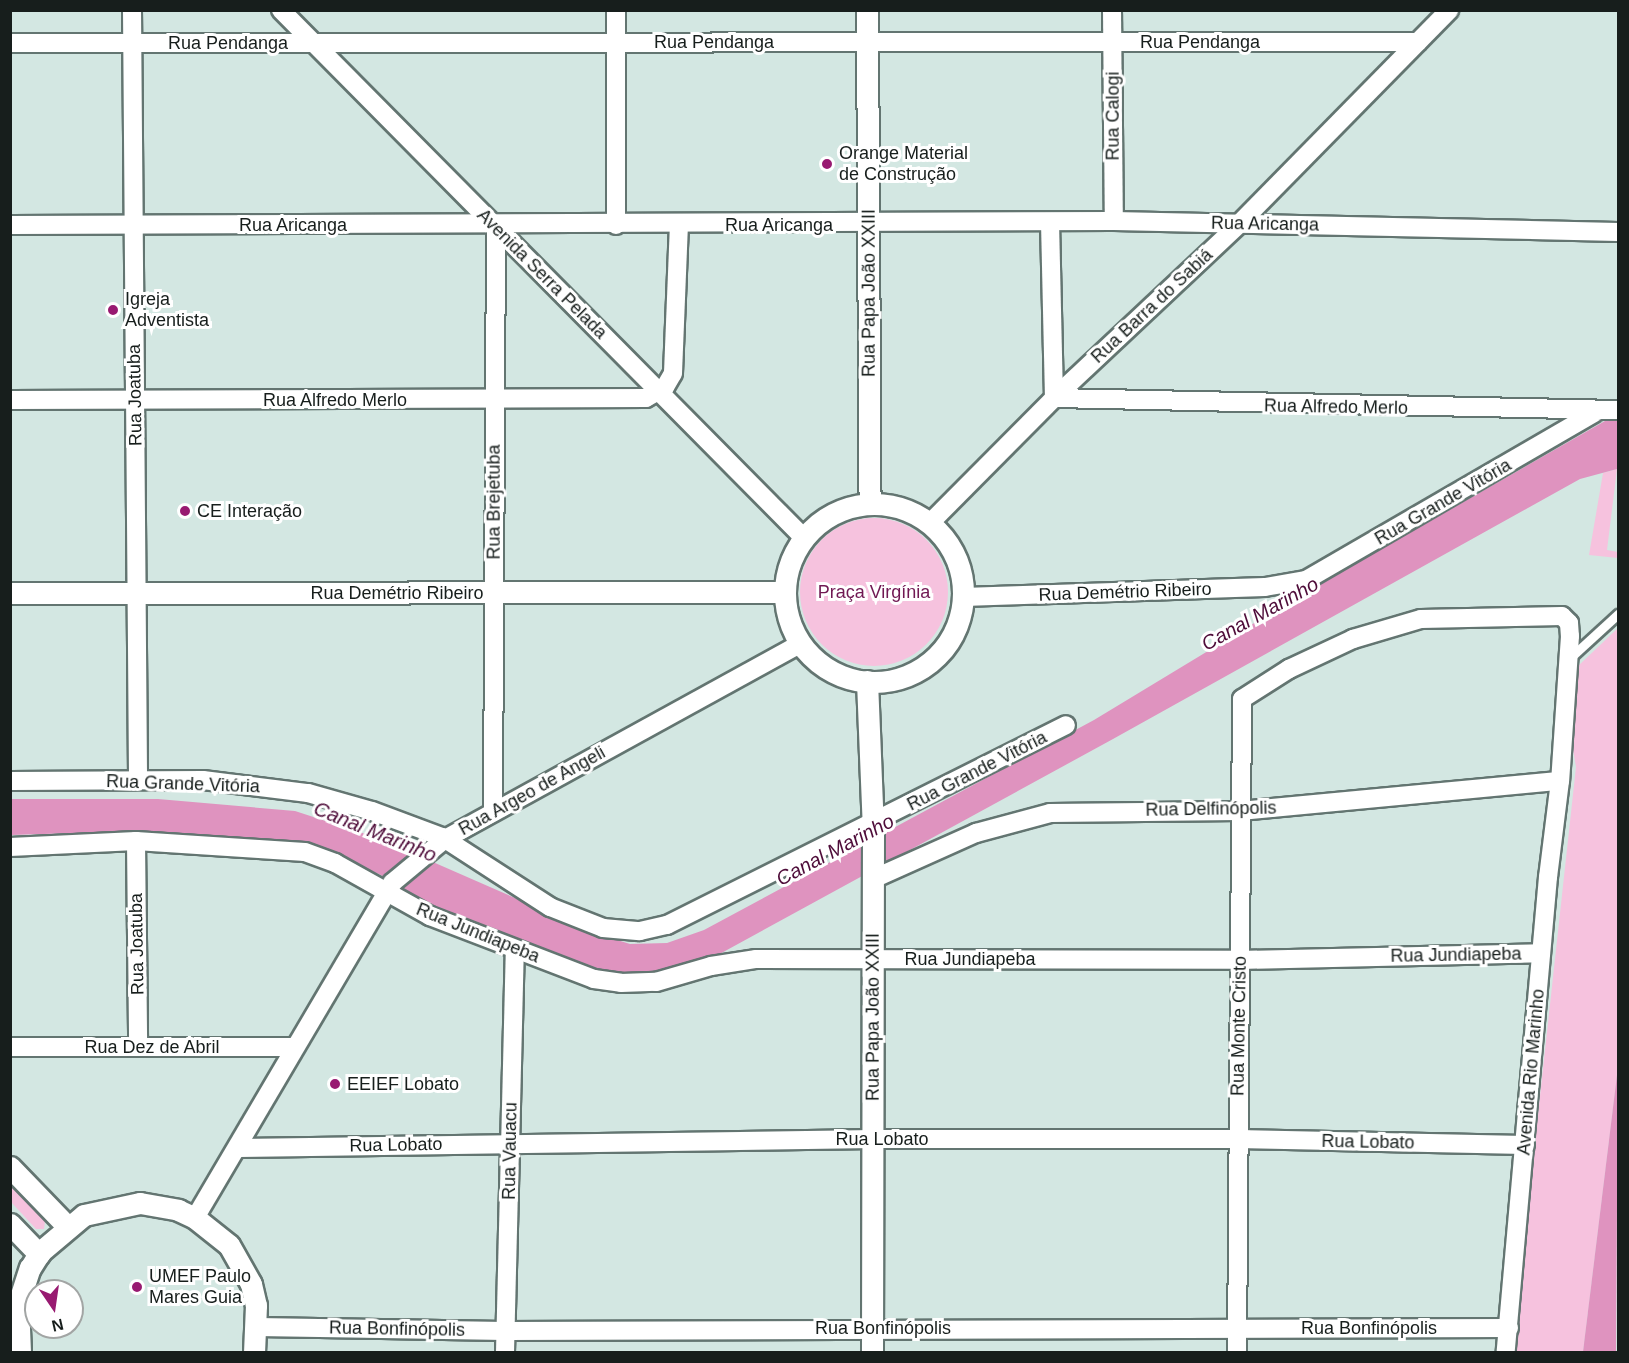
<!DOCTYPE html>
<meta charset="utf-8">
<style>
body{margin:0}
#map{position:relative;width:1629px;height:1363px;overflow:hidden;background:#d3e7e2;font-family:Helvetica,sans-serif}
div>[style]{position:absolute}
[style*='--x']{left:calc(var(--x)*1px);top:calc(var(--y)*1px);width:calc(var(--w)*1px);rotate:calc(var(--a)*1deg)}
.green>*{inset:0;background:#f6c2de}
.round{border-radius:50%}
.water>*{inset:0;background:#df93bf}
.roads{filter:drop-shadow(2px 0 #637571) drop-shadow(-2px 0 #637571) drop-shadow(0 2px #637571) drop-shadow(0 -2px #637571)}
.service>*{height:9px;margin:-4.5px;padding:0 4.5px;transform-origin:4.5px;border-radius:4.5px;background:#fff}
.minor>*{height:18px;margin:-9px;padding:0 9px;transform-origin:9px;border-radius:9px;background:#fff}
.tertiary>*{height:21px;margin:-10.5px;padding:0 10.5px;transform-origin:10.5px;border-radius:10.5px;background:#fff}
.tertiary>.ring{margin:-10.5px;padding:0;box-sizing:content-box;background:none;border:21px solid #fff;border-radius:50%}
.dots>*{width:16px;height:16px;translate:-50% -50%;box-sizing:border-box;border:3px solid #fff;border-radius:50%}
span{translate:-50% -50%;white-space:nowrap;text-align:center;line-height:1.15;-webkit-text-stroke:6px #fff;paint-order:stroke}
.street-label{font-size:18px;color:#171e1c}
.poi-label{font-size:18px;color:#171e1c}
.left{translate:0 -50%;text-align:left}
.park-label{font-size:18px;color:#701853}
.water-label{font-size:20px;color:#4e0c39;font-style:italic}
.frame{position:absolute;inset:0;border:12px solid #171e1c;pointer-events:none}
.north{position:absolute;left:24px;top:1279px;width:60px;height:60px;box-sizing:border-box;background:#fff;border:2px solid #a2a5a4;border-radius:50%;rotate:167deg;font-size:16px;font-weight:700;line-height:24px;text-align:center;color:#171e1c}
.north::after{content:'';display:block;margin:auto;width:21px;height:27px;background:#981a71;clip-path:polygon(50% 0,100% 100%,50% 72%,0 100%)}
</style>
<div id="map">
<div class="green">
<i style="clip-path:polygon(1617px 469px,1607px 550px,1618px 552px,1618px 558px,1589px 555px,1603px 473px)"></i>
<i class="round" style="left:800px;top:518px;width:148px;height:148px"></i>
<i style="clip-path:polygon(1618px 628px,1618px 1067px,1583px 1352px,1512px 1352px,1576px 767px,1570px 732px,1577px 667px)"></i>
<i style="clip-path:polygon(11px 1185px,45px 1221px,44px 1229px,36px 1229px,11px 1202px)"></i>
</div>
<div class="water">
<i style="clip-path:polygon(1618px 420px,1617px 469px,1580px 479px,1113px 739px,705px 962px,677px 971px,609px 978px,460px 922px,379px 874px,310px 846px,110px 832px,11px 835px,10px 799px,158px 799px,295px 811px,378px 838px,595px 933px,630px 944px,667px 943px,704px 930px,1094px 720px,1297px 597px,1605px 421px)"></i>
<i style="clip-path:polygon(1618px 1067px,1616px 1352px,1583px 1352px)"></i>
</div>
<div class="roads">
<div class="service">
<i style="--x:1571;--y:657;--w:64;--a:-42.5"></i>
</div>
<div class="minor">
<i style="--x:132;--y:10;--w:770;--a:89.55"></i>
<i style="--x:281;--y:10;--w:743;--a:45.27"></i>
<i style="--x:616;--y:10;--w:215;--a:90"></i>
<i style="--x:1112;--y:10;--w:211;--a:89.5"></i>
<i style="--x:10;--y:43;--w:1408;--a:-0.04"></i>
<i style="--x:1050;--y:222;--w:176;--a:88.7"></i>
<i style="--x:1054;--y:398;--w:564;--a:1.22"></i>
<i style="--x:10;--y:225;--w:1104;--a:-0.21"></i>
<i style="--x:1114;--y:221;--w:504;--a:1.25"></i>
<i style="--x:10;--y:400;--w:636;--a:-0.18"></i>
<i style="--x:646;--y:398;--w:22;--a:-30"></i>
<i style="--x:665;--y:387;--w:16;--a:-60"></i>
<i style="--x:673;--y:373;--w:148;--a:-87.7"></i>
<i style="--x:930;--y:523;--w:176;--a:-45.2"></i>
<i style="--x:1054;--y:398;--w:254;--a:-43.2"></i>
<i style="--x:1239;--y:224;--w:300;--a:-45.5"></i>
<i style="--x:963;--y:597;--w:302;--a:-1.9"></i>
<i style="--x:1265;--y:587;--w:42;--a:-9.7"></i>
<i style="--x:1306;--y:580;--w:333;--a:-30.1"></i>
<i style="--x:10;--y:781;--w:193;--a:-0.3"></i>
<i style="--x:203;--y:780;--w:106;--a:7.1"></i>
<i style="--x:308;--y:793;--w:66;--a:15.7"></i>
<i style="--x:372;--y:811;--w:75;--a:20.4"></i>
<i style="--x:442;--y:837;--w:129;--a:32.9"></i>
<i style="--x:550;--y:907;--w:57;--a:21.6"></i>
<i style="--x:603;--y:928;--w:37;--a:5"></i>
<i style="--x:640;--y:931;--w:28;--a:-13"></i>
<i style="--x:667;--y:925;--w:446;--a:-26.6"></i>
<i style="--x:493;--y:812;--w:585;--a:-89.71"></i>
<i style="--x:136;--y:841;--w:206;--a:89.4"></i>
<i style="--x:10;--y:847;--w:126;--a:-2.7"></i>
<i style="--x:136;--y:841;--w:169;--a:3.7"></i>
<i style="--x:305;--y:852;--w:32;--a:20"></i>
<i style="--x:335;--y:863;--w:109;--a:29.2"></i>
<i style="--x:430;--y:916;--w:176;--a:21"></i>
<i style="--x:594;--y:979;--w:27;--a:8"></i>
<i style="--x:621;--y:983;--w:35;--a:-2"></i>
<i style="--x:656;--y:982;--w:57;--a:-16.2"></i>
<i style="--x:711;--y:966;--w:46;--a:-8.8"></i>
<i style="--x:756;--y:959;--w:484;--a:0.1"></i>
<i style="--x:1240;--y:960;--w:301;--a:-1.3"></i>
<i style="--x:873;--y:879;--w:113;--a:-24.1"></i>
<i style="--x:976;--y:833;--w:77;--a:-15.1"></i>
<i style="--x:1050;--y:813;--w:190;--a:-0.6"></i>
<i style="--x:1240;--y:811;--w:321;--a:-5.4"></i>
<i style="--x:10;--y:1047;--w:284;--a:0"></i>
<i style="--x:239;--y:1148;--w:635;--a:-0.81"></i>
<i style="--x:874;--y:1139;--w:364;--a:0"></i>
<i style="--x:1238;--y:1139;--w:287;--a:1.2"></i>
<i style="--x:195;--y:1218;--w:389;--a:-59.5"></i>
<i style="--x:392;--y:883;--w:69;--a:-39.7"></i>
<i style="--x:445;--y:839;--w:405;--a:-28.8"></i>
<i style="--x:257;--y:1327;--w:248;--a:0.9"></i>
<i style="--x:505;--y:1331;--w:1004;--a:-0.17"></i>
<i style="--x:505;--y:1352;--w:402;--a:-88.6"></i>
<i style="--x:1237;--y:1352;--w:653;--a:-89.56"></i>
<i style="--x:1242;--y:699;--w:56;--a:-32.6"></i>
<i style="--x:1289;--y:669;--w:71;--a:-25.1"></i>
<i style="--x:1353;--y:639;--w:71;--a:-16.4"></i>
<i style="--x:1421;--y:619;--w:141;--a:-1.2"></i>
<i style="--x:1562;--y:616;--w:10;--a:45"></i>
<i style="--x:1569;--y:623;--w:13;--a:86"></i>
<i style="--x:1570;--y:636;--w:145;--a:93.9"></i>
<i style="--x:1560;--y:781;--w:97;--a:97.1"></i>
<i style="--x:1548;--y:877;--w:477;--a:95.1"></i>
</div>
<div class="tertiary">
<i style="--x:867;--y:10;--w:493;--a:89.7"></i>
<i class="ring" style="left:785px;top:504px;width:157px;height:157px"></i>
<i style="--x:10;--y:593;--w:774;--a:-0.07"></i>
<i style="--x:867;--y:681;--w:152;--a:87.7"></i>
<i style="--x:873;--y:833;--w:519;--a:90.11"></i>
<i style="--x:10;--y:1167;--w:82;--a:46"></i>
<i style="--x:10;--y:1224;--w:42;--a:46"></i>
<i style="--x:20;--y:1352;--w:48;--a:-92.4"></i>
<i style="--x:18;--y:1304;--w:38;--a:-72"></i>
<i style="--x:30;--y:1268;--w:19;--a:-58"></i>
<i style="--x:40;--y:1252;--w:57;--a:-40.1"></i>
<i style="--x:84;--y:1215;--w:57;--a:-12.1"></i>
<i style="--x:140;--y:1203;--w:39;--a:10"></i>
<i style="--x:178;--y:1210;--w:19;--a:25"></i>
<i style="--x:195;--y:1218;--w:43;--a:38.5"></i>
<i style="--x:229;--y:1245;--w:45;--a:60.6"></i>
<i style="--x:251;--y:1284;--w:22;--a:77"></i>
<i style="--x:256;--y:1305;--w:47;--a:92.4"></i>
</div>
</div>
<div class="dots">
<i style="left:827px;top:164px;background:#981a71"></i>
<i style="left:113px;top:310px;background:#981a71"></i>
<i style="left:185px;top:511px;background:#981a71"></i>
<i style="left:335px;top:1084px;background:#981a71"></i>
<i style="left:137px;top:1287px;background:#981a71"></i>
</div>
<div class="street-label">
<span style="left:714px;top:42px">Rua Pendanga</span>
<span style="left:1200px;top:42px">Rua Pendanga</span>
<span style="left:228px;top:43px">Rua Pendanga</span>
<span style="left:1113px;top:116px;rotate:-90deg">Rua Calogi</span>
<span style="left:1265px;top:224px;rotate:1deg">Rua Aricanga</span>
<span style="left:293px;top:225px">Rua Aricanga</span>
<span style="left:779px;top:225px">Rua Aricanga</span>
<span style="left:542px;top:274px;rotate:45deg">Avenida Serra Pelada</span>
<span style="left:869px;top:293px;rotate:-90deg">Rua Papa João XXIII</span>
<span style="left:1152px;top:306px;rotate:-43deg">Rua Barra do Sabiá</span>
<span style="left:135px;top:395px;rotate:-91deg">Rua Joatuba</span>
<span style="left:335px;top:400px">Rua Alfredo Merlo</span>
<span style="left:1336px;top:407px;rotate:1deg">Rua Alfredo Merlo</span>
<span style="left:494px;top:502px;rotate:-90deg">Rua Brejetuba</span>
<span style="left:1443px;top:502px;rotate:-30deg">Rua Grande Vitória</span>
<span style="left:1125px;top:592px;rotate:-2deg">Rua Demétrio Ribeiro</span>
<span style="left:397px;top:593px">Rua Demétrio Ribeiro</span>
<span style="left:977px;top:771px;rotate:-27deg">Rua Grande Vitória</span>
<span style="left:183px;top:784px;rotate:2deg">Rua Grande Vitória</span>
<span style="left:532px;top:791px;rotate:-29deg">Rua Argeo de Angeli</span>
<span style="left:1211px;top:809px;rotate:-1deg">Rua Delfinópolis</span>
<span style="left:478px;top:933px;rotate:22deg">Rua Jundiapeba</span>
<span style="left:137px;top:944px;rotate:-91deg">Rua Joatuba</span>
<span style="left:1456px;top:955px;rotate:-1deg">Rua Jundiapeba</span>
<span style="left:970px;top:959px">Rua Jundiapeba</span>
<span style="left:873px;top:1017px;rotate:-90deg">Rua Papa João XXIII</span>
<span style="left:1239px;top:1026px;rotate:-89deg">Rua Monte Cristo</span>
<span style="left:152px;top:1047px">Rua Dez de Abril</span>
<span style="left:1531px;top:1072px;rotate:-85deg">Avenida Rio Marinho</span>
<span style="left:882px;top:1139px">Rua Lobato</span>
<span style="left:1368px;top:1142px;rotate:1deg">Rua Lobato</span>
<span style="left:396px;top:1145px;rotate:-1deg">Rua Lobato</span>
<span style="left:510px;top:1151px;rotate:-89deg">Rua Vauacu</span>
<span style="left:883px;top:1328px">Rua Bonfinópolis</span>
<span style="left:1369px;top:1328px">Rua Bonfinópolis</span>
<span style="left:397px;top:1329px;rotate:1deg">Rua Bonfinópolis</span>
</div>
<div class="poi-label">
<span class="left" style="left:839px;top:164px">Orange Material<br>de Construção</span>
<span class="left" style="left:125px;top:310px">Igreja<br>Adventista</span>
<span class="left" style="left:197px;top:511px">CE Interação</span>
<span class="left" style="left:347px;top:1084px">EEIEF Lobato</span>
<span class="left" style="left:149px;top:1287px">UMEF Paulo<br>Mares Guia</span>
</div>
<div class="park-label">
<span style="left:874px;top:592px">Praça Virgínia</span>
</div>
<div class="water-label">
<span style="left:1260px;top:614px;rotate:-29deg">Canal Marinho</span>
<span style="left:375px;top:832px;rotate:22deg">Canal Marinho</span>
<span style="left:835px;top:850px;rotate:-28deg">Canal Marinho</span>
</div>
<div class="frame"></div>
<div class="north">N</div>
</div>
